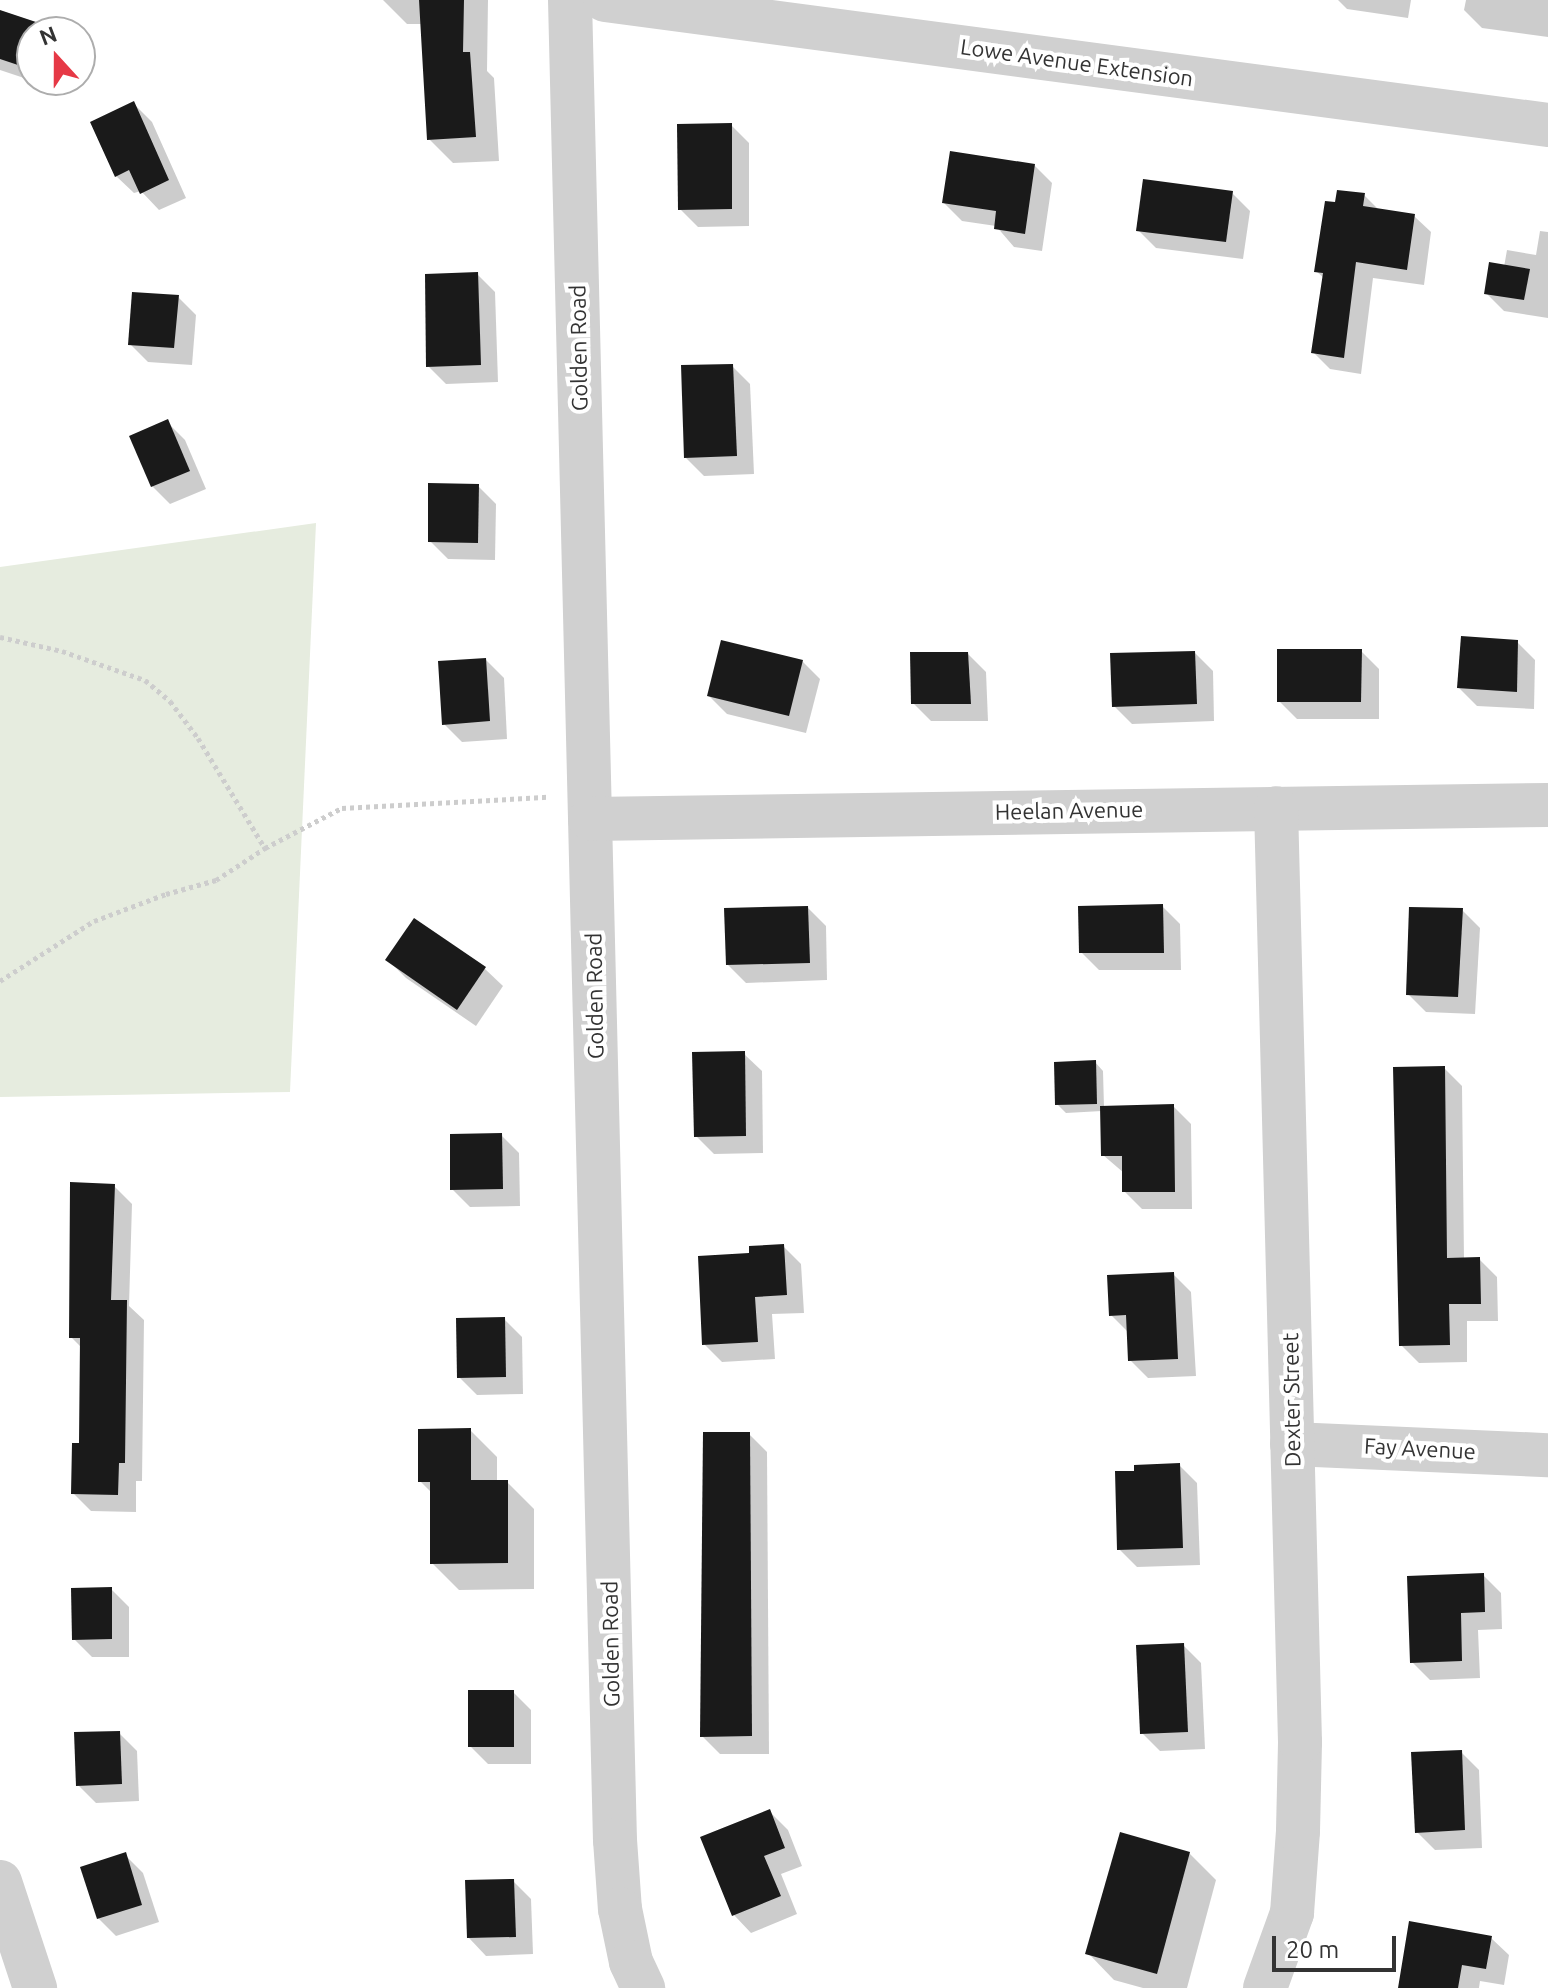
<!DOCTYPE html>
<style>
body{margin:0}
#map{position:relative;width:1548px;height:1988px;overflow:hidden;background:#fff;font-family:Ubuntu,sans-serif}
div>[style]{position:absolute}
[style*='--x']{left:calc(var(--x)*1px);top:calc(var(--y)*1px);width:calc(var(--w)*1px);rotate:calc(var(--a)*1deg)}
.green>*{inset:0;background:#e6ecdf}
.shadow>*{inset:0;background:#0003}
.building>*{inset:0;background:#1a1a1a}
.path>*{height:5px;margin-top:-2.5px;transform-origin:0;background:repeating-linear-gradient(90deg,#cdcdcd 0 4px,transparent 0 8px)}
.minor>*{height:44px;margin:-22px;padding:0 22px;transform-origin:22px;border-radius:22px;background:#d0d0d0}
span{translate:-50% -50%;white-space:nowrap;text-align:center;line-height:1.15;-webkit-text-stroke:8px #fff;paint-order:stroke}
.street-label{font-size:22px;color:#333}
.north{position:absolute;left:16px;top:16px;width:80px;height:80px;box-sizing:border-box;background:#fff;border:2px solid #adadad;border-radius:50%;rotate:339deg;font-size:22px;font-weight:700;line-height:32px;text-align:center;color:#333}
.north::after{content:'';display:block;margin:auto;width:28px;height:36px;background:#e63946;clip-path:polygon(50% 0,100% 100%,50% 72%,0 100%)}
.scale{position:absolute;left:1272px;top:1936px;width:124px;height:36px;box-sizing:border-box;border:4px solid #333;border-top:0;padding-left:10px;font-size:24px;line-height:28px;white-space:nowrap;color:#333;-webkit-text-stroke:6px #fff;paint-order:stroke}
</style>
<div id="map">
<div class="green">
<i style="clip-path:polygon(316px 523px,290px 1092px,0 1097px,0 567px)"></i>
</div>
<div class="shadow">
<i style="clip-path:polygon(383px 0,488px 0,487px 71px,494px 78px,499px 161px,453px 163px,429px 139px,422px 24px,407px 24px)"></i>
<i style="clip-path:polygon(1338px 0,1411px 0,1408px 18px,1347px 9px)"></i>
<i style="clip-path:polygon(1466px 0,1548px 0,1548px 37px,1482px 28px,1464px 10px)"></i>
<i style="clip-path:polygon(0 12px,41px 26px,47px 32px,32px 32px,32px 80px,47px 80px,45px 85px,0 70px)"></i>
<i style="clip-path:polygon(134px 104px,152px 122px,186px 198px,159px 210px,141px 191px,134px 193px,116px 176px)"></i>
<i style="clip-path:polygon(731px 125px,749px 143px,749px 226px,698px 227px,680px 209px)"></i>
<i style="clip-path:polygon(1034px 165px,1052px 183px,1042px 251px,1014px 247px,996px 226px,962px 221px,944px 203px)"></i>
<i style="clip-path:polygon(1232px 193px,1250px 211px,1243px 259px,1156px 248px,1138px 230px)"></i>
<i style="clip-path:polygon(1364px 195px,1379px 210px,1414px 216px,1431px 232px,1424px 285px,1373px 278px,1361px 374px,1330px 369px,1313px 352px,1325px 279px,1316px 271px,1336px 204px)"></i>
<i style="clip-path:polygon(1540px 231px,1548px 232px,1548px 318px,1504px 311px,1486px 293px,1504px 267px,1507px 250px,1536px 255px)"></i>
<i style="clip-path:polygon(477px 274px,495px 292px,498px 382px,446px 384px,428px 366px)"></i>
<i style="clip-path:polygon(178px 297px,196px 315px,192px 365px,148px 362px,130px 344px)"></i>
<i style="clip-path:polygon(732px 366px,750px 384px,754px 474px,704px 476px,686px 458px)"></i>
<i style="clip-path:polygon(167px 422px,185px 440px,206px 489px,170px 504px,152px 486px)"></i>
<i style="clip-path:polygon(478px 486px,496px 504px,495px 560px,448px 559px,430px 541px)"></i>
<i style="clip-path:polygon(1517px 642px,1535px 660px,1534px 709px,1477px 706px,1459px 688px)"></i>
<i style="clip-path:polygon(1361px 651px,1379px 669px,1379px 719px,1297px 719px,1279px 701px)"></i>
<i style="clip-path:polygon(1195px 653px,1213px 671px,1214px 721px,1132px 724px,1114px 706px)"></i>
<i style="clip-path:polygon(968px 654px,986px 672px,988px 721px,931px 721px,913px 703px)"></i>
<i style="clip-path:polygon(486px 660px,504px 678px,507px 739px,462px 742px,444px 724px)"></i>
<i style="clip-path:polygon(802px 661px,820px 679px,806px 733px,727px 714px,709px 696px)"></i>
<i style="clip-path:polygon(1162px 906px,1180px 924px,1181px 970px,1099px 970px,1081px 952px)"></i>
<i style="clip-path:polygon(808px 908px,826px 926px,827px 980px,746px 983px,728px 965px)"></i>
<i style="clip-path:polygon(1462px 910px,1480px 928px,1475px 1014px,1426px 1012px,1408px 994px)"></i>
<i style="clip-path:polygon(415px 921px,485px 969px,503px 986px,476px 1026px,406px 978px,388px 960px)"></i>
<i style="clip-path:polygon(744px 1054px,762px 1071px,763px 1153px,714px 1154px,696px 1136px)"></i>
<i style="clip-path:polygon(1095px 1062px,1103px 1071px,1104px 1107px,1173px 1106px,1191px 1124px,1192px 1209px,1142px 1209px,1124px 1191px,1124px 1173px,1103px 1155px,1102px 1111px,1066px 1113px,1057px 1104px)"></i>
<i style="clip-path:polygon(1444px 1068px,1462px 1086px,1464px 1259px,1479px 1259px,1497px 1277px,1498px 1321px,1467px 1321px,1467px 1362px,1419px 1363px,1401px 1345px)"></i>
<i style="clip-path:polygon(501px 1135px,519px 1153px,520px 1206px,470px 1207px,452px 1189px)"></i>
<i style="clip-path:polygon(114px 1186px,132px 1204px,129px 1306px,144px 1320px,142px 1481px,136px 1481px,136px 1512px,91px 1511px,73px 1493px,81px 1445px,82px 1348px,71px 1337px)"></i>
<i style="clip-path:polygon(783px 1246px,801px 1264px,804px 1313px,772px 1314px,775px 1359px,722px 1362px,704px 1344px,751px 1255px)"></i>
<i style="clip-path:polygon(1173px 1274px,1191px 1292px,1196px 1376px,1148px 1378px,1130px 1360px,1129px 1333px,1111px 1315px)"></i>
<i style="clip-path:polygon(504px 1319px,522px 1337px,523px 1394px,477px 1395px,459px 1377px)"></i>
<i style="clip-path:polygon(470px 1430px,497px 1457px,497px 1482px,507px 1482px,534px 1509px,534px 1589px,459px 1590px,432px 1563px,432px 1493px,420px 1481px)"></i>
<i style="clip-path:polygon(749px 1434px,767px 1452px,769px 1754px,720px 1754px,702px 1736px)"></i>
<i style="clip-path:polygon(1179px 1465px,1197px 1483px,1200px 1565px,1137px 1567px,1119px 1549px,1136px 1473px)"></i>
<i style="clip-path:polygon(1483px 1575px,1501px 1593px,1502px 1629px,1478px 1630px,1480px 1678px,1430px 1680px,1412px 1662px)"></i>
<i style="clip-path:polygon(111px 1589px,129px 1607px,129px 1657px,92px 1657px,74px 1639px)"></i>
<i style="clip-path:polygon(1183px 1645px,1201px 1663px,1205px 1749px,1160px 1751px,1142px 1733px)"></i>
<i style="clip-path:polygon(513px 1692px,531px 1710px,531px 1764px,488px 1764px,470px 1746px)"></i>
<i style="clip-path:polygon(119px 1733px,137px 1751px,139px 1801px,96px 1803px,78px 1785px)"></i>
<i style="clip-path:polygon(1461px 1752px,1479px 1770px,1482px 1848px,1435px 1850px,1417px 1832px)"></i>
<i style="clip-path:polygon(770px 1812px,788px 1830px,802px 1866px,781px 1874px,797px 1914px,751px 1933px,734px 1915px)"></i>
<i style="clip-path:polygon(1189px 1853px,1216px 1880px,1187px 1988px,1143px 1988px,1114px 1980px,1088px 1953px)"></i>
<i style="clip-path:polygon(125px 1855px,143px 1873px,159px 1922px,116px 1936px,98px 1918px)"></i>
<i style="clip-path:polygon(513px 1881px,531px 1899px,533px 1954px,486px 1956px,469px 1938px)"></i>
<i style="clip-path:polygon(1491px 1938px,1509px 1955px,1504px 1985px,1480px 1981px,1479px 1988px,1400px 1988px)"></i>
</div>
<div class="building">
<i style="clip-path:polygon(419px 0,464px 0,463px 52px,470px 52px,476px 137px,427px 140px)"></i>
<i style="clip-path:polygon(0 10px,42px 24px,40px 32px,32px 32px,32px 54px,27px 68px,0 59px)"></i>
<i style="clip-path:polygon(134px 101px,169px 180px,140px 194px,129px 170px,115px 177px,90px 122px)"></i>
<i style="clip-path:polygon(732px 123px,732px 209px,678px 210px,677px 124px)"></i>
<i style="clip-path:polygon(950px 151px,1035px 164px,1025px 234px,994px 229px,996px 211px,942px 203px)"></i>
<i style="clip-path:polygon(1143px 179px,1233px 191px,1226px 242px,1136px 231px)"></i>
<i style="clip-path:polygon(1337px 190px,1365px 193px,1363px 206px,1415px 214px,1407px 270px,1356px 262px,1344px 358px,1311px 353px,1323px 273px,1314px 272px,1325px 201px,1335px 202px)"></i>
<i style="clip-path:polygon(1489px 262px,1530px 269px,1524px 300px,1484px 294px)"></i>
<i style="clip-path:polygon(478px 272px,481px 365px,426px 367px,425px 274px)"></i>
<i style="clip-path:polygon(132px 292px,179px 295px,174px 348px,128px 345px)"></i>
<i style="clip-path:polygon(733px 364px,737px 456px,684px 458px,681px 365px)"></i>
<i style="clip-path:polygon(168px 419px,190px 471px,151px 487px,129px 436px)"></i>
<i style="clip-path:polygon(428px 483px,479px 484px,478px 543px,428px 542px)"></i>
<i style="clip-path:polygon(1461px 636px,1518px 640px,1517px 692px,1457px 688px)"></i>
<i style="clip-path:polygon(721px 640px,803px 660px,789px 716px,707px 696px)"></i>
<i style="clip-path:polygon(1277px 649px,1362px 649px,1361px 702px,1277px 702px)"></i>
<i style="clip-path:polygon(1195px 651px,1197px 704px,1112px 707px,1110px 653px)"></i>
<i style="clip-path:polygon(910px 652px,968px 652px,971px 704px,911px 704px)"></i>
<i style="clip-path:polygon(486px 658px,490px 721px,442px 725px,438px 661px)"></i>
<i style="clip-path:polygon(1163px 904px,1164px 953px,1079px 953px,1078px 906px)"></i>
<i style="clip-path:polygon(808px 906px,810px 963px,726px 965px,724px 908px)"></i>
<i style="clip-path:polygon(1409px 907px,1463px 908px,1458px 997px,1406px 995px)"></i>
<i style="clip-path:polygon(414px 918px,486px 967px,457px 1010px,385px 960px)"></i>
<i style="clip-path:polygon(745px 1051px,746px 1136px,694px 1137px,692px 1052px)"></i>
<i style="clip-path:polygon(1096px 1060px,1097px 1104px,1055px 1105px,1054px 1062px)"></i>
<i style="clip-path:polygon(1445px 1066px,1447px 1258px,1480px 1257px,1481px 1304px,1449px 1304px,1450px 1345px,1399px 1346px,1393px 1067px)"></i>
<i style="clip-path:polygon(1174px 1104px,1175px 1192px,1122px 1192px,1122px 1156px,1101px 1156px,1100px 1106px)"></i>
<i style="clip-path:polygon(502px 1133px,503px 1189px,450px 1190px,450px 1134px)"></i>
<i style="clip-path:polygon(70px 1182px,115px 1184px,111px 1300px,127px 1300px,125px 1463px,119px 1463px,118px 1495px,71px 1494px,72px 1443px,79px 1443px,80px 1338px,69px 1338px)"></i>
<i style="clip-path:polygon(784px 1244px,787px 1295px,755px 1297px,758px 1342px,702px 1345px,698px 1256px,749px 1253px,749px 1246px)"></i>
<i style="clip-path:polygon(1174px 1272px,1178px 1359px,1128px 1361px,1126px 1315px,1109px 1316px,1107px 1275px)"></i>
<i style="clip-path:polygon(505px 1317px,506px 1377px,457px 1378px,456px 1318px)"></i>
<i style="clip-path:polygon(471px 1428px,471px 1480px,508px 1480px,508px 1563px,430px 1564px,430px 1482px,418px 1482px,418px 1429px)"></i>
<i style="clip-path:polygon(703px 1432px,750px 1432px,752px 1736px,700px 1737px)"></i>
<i style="clip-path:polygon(1180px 1463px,1183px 1548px,1117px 1550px,1115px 1471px,1134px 1471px,1134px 1465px)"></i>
<i style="clip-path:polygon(1484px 1573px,1485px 1612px,1461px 1613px,1462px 1661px,1410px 1663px,1407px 1576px)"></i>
<i style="clip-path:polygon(112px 1587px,112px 1639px,72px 1640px,71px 1588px)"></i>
<i style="clip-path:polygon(1184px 1643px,1188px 1732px,1140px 1734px,1136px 1645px)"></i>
<i style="clip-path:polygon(468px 1690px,514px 1690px,514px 1747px,468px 1747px)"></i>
<i style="clip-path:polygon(120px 1731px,122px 1784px,76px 1786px,74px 1732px)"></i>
<i style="clip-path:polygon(1462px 1750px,1465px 1830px,1415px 1833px,1411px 1752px)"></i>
<i style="clip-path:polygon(770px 1809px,785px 1848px,764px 1856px,781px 1896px,732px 1916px,700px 1837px)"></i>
<i style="clip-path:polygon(1120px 1832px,1190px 1852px,1157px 1974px,1085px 1954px)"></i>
<i style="clip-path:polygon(126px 1852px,142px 1905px,97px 1919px,80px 1867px)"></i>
<i style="clip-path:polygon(514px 1879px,516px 1937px,467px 1938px,465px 1880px)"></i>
<i style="clip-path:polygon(1409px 1921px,1492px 1936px,1486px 1969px,1462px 1965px,1458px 1988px,1398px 1988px)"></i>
</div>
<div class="path">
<i style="--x:0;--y:637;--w:64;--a:12.7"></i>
<i style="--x:62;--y:651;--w:88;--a:19.3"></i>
<i style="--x:145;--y:680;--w:33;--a:40"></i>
<i style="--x:170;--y:701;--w:46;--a:52.9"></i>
<i style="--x:198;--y:738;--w:129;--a:58.7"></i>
<i style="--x:0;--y:981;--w:112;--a:-32.6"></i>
<i style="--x:94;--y:921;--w:77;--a:-20.6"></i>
<i style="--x:166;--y:894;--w:52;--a:-15.6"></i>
<i style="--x:216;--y:880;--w:59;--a:-33.1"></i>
<i style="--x:265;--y:848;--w:87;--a:-27.5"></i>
<i style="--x:342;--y:808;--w:206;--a:-3.1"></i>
</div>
<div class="minor">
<i style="--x:570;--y:0;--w:1841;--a:88.6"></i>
<i style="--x:615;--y:1840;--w:69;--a:85.9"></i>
<i style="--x:620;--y:1909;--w:54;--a:78.3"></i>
<i style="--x:631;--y:1962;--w:29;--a:65"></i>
<i style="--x:605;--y:0;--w:951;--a:7.55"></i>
<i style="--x:590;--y:819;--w:958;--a:-0.84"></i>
<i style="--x:1292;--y:1444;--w:256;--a:2.5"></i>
<i style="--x:0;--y:1882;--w:112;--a:71.7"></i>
<i style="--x:1265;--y:1988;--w:80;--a:-70.2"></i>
<i style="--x:1292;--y:1913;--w:82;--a:-85.8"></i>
<i style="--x:1298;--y:1831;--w:89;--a:-88.7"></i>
<i style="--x:1300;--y:1742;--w:934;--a:-91.47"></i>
</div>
<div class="street-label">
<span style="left:1077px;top:62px;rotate:8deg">Lowe Avenue Extension</span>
<span style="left:578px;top:348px;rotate:-91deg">Golden Road</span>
<span style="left:1069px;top:810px;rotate:-1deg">Heelan Avenue</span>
<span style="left:594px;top:996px;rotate:-91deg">Golden Road</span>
<span style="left:1291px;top:1400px;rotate:-91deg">Dexter Street</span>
<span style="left:1420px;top:1448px;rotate:3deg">Fay Avenue</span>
<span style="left:610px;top:1644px;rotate:-91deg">Golden Road</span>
</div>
<div class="north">N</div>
<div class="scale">20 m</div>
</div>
